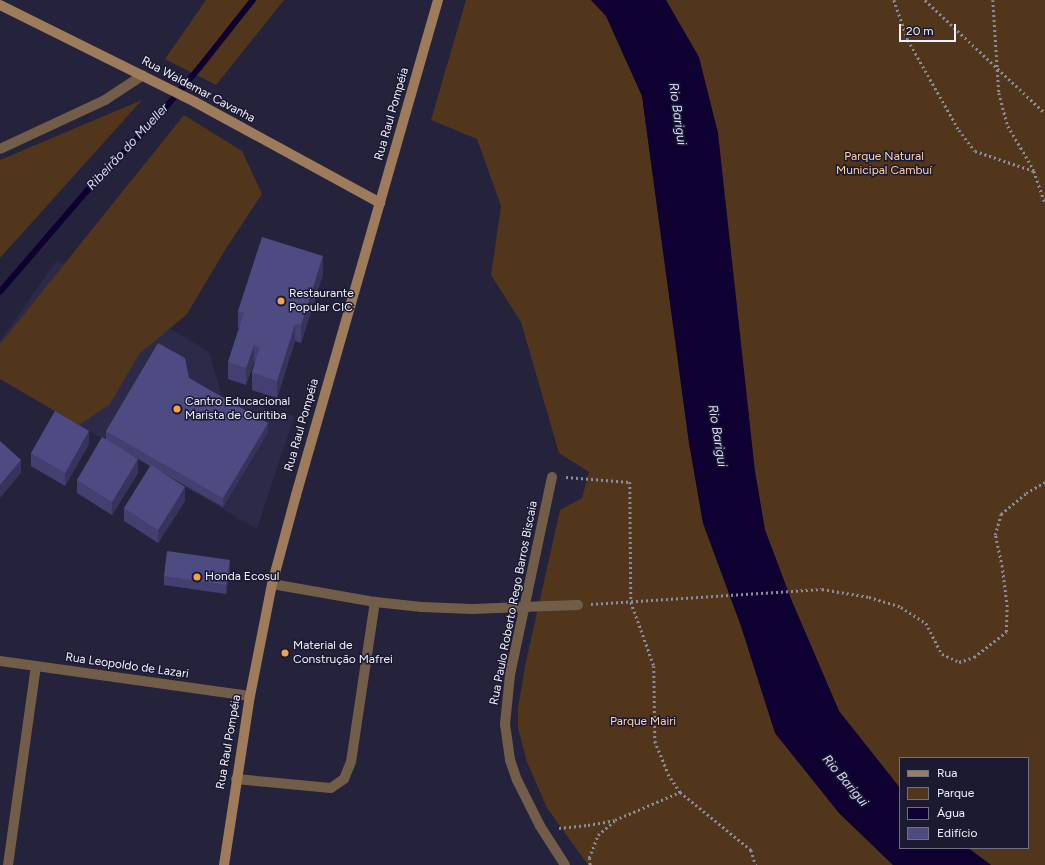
<!DOCTYPE html>
<meta charset="utf-8">
<style>
body{margin:0}
#map{position:relative;width:1045px;height:865px;overflow:hidden;background:#24233b;font-family:Figtree,sans-serif}
div>[style]{position:absolute}
[style*='--x']{left:calc(var(--x)*1px);top:calc(var(--y)*1px);width:calc(var(--w)*1px);rotate:calc(var(--a)*1deg)}
.built>*{inset:0;background:#2c2a48}
.green>*{inset:0;background:#52361b}
.water>*{inset:0;background:#0e0132}
.stream>*{height:5.5px;margin:-2.75px;padding:0 2.75px;transform-origin:2.75px;border-radius:2.75px;background:#0e0132}
.path>*{height:2.5px;margin-top:-1.25px;transform-origin:0;background:repeating-linear-gradient(90deg,#8c8c9e 0 2px,transparent 0 5px)}
.lane>*{height:10px;margin:-5px;padding:0 5px;transform-origin:5px;border-radius:5px;background:#725d49}
.street>*{height:10px;margin:-5px;padding:0 5px;transform-origin:5px;border-radius:5px;background:#725d49}
.secondary>*{height:10px;margin:-5px;padding:0 5px;transform-origin:5px;border-radius:5px;background:#9d7b5b}
.wall>*{inset:0;background:#434071}
.shaded-wall>*{inset:0;background:#37345c}
.building>*{inset:0;background:#4e4b83}
.dots>*{width:11px;height:11px;translate:-50% -50%;box-sizing:border-box;border:2px solid #1b1a30;border-radius:50%}
span{translate:-50% -50%;white-space:nowrap;text-align:center;line-height:1.15;-webkit-text-stroke:3px #1b1a30;paint-order:stroke}
.street-label{font-size:12px;color:#eff0fc}
.park-label{font-size:12px;color:#ffd2ab}
.poi-label{font-size:12px;color:#eff0fc}
.left{translate:0 -50%;text-align:left}
.water-label{font-size:13px;color:#d7d8fb;font-style:italic}
.legend{position:absolute;left:899px;top:757px;width:130px;height:92px;box-sizing:border-box;background:#1b1a30;border:1px solid #707082;margin:0;padding:5px 7px;list-style:none;font-size:12px;color:#eff0fc}
.legend li{display:flex;align-items:center;gap:8px;height:20px}
.legend b{width:20px;border:1px solid #707082}
.scale{position:absolute;left:899px;top:24px;width:57px;height:18px;box-sizing:border-box;border:2px solid #eff0fc;border-top:0;padding-left:5px;font-size:12px;line-height:14px;white-space:nowrap;color:#eff0fc;-webkit-text-stroke:3px #1b1a30;paint-order:stroke}
</style>
<div id="map">
<div class="built">
<i style="clip-path:polygon(57px 260px,209px 352px,222px 396px,294px 416px,257px 529px,0 379px,0 341px)"></i>
</div>
<div class="green">
<i style="clip-path:polygon(206px 0,284px 0,216px 85px,165px 59px)"></i>
<i style="clip-path:polygon(466px 0,591px 0,606px 16px,642px 96px,689px 443px,703px 523px,741px 626px,775px 733px,839px 813px,893px 865px,588px 865px,547px 808px,527px 762px,518px 728px,518px 708px,525px 666px,560px 510px,582px 498px,589px 472px,559px 453px,521px 322px,491px 275px,501px 206px,477px 139px,431px 120px)"></i>
<i style="clip-path:polygon(666px 0,1045px 0,1045px 865px,991px 865px,968px 848px,1028px 848px,1028px 758px,900px 758px,900px 788px,839px 711px,791px 599px,765px 530px)"></i>
<i style="clip-path:polygon(142px 100px,0 258px,0 160px)"></i>
<i style="clip-path:polygon(184px 115px,242px 151px,262px 194px,225px 250px,187px 314px,139px 354px,110px 404px,79px 425px,0 379px,0 344px)"></i>
</div>
<div class="water">
<i style="clip-path:polygon(591px 0,666px 0,699px 57px,718px 133px,755px 471px,765px 530px,791px 599px,839px 711px,900px 788px,900px 848px,968px 848px,991px 865px,893px 865px,839px 813px,775px 733px,741px 626px,703px 523px,689px 443px,642px 96px,606px 16px)"></i>
</div>
<div class="stream">
<i style="--x:0;--y:292;--w:133;--a:-49.3"></i>
<i style="--x:87;--y:191;--w:108;--a:-46.5"></i>
<i style="--x:161;--y:113;--w:60;--a:-49.7"></i>
<i style="--x:200;--y:67;--w:85;--a:-51.7"></i>
</div>
<div class="path">
<i style="--x:894;--y:0;--w:42;--a:70.7"></i>
<i style="--x:908;--y:40;--w:103;--a:60.5"></i>
<i style="--x:959;--y:130;--w:26;--a:53"></i>
<i style="--x:975;--y:151;--w:62;--a:18.7"></i>
<i style="--x:1034;--y:171;--w:34;--a:71"></i>
<i style="--x:925;--y:0;--w:165;--a:43.3"></i>
<i style="--x:993;--y:0;--w:93;--a:86.3"></i>
<i style="--x:999;--y:93;--w:34;--a:75"></i>
<i style="--x:1008;--y:126;--w:51;--a:59.4"></i>
<i style="--x:566;--y:477;--w:64;--a:4.5"></i>
<i style="--x:630;--y:482;--w:120;--a:89.5"></i>
<i style="--x:631;--y:602;--w:68;--a:70.2"></i>
<i style="--x:654;--y:666;--w:75;--a:89.2"></i>
<i style="--x:655;--y:741;--w:35;--a:68"></i>
<i style="--x:668;--y:774;--w:22;--a:56"></i>
<i style="--x:591;--y:604;--w:231;--a:-3.7"></i>
<i style="--x:822;--y:589;--w:48;--a:9.7"></i>
<i style="--x:869;--y:597;--w:34;--a:17"></i>
<i style="--x:901;--y:607;--w:30;--a:33"></i>
<i style="--x:926;--y:623;--w:35;--a:63"></i>
<i style="--x:942;--y:654;--w:19;--a:25"></i>
<i style="--x:959;--y:662;--w:16;--a:-18"></i>
<i style="--x:974;--y:657;--w:41;--a:-38"></i>
<i style="--x:1006;--y:632;--w:25;--a:-88"></i>
<i style="--x:1007;--y:607;--w:40;--a:-97.1"></i>
<i style="--x:1002;--y:567;--w:33;--a:-102"></i>
<i style="--x:995;--y:535;--w:22;--a:-74"></i>
<i style="--x:1001;--y:514;--w:33;--a:-40"></i>
<i style="--x:1026;--y:493;--w:22;--a:-30"></i>
<i style="--x:559;--y:828;--w:29;--a:-6"></i>
<i style="--x:588;--y:825;--w:27;--a:-10"></i>
<i style="--x:615;--y:820;--w:71;--a:-23.3"></i>
<i style="--x:680;--y:792;--w:92;--a:39.2"></i>
<i style="--x:751;--y:850;--w:16;--a:72"></i>
<i style="--x:590;--y:865;--w:7;--a:-98"></i>
<i style="--x:589;--y:858;--w:25;--a:-69"></i>
<i style="--x:598;--y:835;--w:23;--a:-41"></i>
</div>
<div class="lane">
<i style="--x:236;--y:779;--w:95;--a:5.4"></i>
<i style="--x:331;--y:788;--w:16;--a:-35"></i>
<i style="--x:344;--y:779;--w:18;--a:-68"></i>
<i style="--x:351;--y:762;--w:162;--a:-81.5"></i>
</div>
<div class="street">
<i style="--x:0;--y:149;--w:116;--a:-25"></i>
<i style="--x:105;--y:100;--w:45;--a:-33.3"></i>
<i style="--x:552;--y:477;--w:202;--a:102"></i>
<i style="--x:510;--y:675;--w:49;--a:95.8"></i>
<i style="--x:505;--y:724;--w:36;--a:82"></i>
<i style="--x:510;--y:760;--w:21;--a:71"></i>
<i style="--x:517;--y:780;--w:51;--a:63.4"></i>
<i style="--x:540;--y:826;--w:46;--a:57.3"></i>
<i style="--x:272;--y:584;--w:105;--a:9.9"></i>
<i style="--x:375;--y:602;--w:47;--a:6.1"></i>
<i style="--x:422;--y:607;--w:50;--a:2.3"></i>
<i style="--x:472;--y:609;--w:106;--a:-2.2"></i>
<i style="--x:0;--y:661;--w:252;--a:8"></i>
<i style="--x:8;--y:865;--w:201;--a:-82"></i>
</div>
<div class="secondary">
<i style="--x:0;--y:5;--w:218;--a:26.4"></i>
<i style="--x:195;--y:102;--w:211;--a:28.6"></i>
<i style="--x:224;--y:865;--w:171;--a:-81.3"></i>
<i style="--x:250;--y:696;--w:114;--a:-78.9"></i>
<i style="--x:272;--y:584;--w:92;--a:-74.9"></i>
<i style="--x:296;--y:495;--w:515;--a:-73.99"></i>
</div>
<div class="wall">
<i style="clip-path:polygon(323px 274px,301px 343px,295px 341px,277px 398px,252px 390px,252px 372px,255px 363px,254px 362px,246px 385px,228px 379px,228px 362px,239px 328px,238px 328px,238px 311px)"></i>
<i style="clip-path:polygon(189px 378px,268px 432px,223px 507px,158px 470px,185px 501px,158px 543px,124px 521px,124px 508px,150px 466px,123px 450px,138px 473px,112px 515px,77px 493px,77px 480px,106px 440px,106px 431px)"></i>
<i style="clip-path:polygon(89px 444px,65px 486px,31px 466px,31px 453px)"></i>
<i style="clip-path:polygon(230px 569px,226px 594px,164px 585px,164px 576px)"></i>
</div>
<div class="shaded-wall">
<i style="clip-path:polygon(323px 256px,323px 274px,301px 343px,301px 325px)"></i>
<i style="clip-path:polygon(295px 324px,295px 341px,277px 398px,277px 381px)"></i>
<i style="clip-path:polygon(254px 345px,254px 362px,246px 385px,246px 368px)"></i>
<i style="clip-path:polygon(268px 423px,268px 432px,223px 507px,223px 498px)"></i>
<i style="clip-path:polygon(89px 431px,89px 444px,65px 486px,65px 473px)"></i>
<i style="clip-path:polygon(138px 459px,138px 473px,112px 515px,112px 502px)"></i>
<i style="clip-path:polygon(21px 460px,21px 473px,0 498px,0 485px)"></i>
<i style="clip-path:polygon(185px 487px,185px 501px,158px 543px,158px 530px)"></i>
<i style="clip-path:polygon(230px 560px,230px 569px,226px 594px,226px 585px)"></i>
</div>
<div class="building">
<i style="clip-path:polygon(262px 237px,323px 256px,301px 325px,295px 324px,277px 381px,252px 372px,260px 347px,254px 345px,246px 368px,228px 362px,244px 313px,238px 311px)"></i>
<i style="clip-path:polygon(158px 343px,185px 358px,189px 378px,268px 423px,223px 498px,106px 431px)"></i>
<i style="clip-path:polygon(55px 411px,89px 431px,65px 473px,31px 453px)"></i>
<i style="clip-path:polygon(102px 437px,138px 459px,112px 502px,77px 480px)"></i>
<i style="clip-path:polygon(0 441px,21px 460px,0 485px)"></i>
<i style="clip-path:polygon(151px 465px,185px 487px,158px 530px,124px 508px)"></i>
<i style="clip-path:polygon(167px 551px,230px 560px,226px 585px,164px 576px)"></i>
</div>
<div class="dots">
<i style="left:281px;top:301px;background:#f7a149"></i>
<i style="left:177px;top:409px;background:#f7a149"></i>
<i style="left:197px;top:577px;background:#f7a149"></i>
<i style="left:285px;top:653px;background:#f7a149"></i>
</div>
<div class="street-label">
<span style="left:198px;top:90px;rotate:28deg">Rua Waldemar Cavanha</span>
<span style="left:392px;top:114px;rotate:-74deg">Rua Raul Pompéia</span>
<span style="left:302px;top:425px;rotate:-74deg">Rua Raul Pompéia</span>
<span style="left:514px;top:603px;rotate:-79deg">Rua Paulo Roberto Rego Barros Biscaia</span>
<span style="left:127px;top:666px;rotate:8deg">Rua Leopoldo de Lazari</span>
<span style="left:229px;top:742px;rotate:-80deg">Rua Raul Pompéia</span>
</div>
<div class="park-label">
<span style="left:884px;top:164px">Parque Natural<br>Municipal Cambuí</span>
<span style="left:643px;top:722px">Parque Mairi</span>
</div>
<div class="poi-label">
<span class="left" style="left:289px;top:301px">Restaurante<br>Popular CIC</span>
<span class="left" style="left:185px;top:409px">Cantro Educacional<br>Marista de Curitiba</span>
<span class="left" style="left:205px;top:577px">Honda Ecosul</span>
<span class="left" style="left:293px;top:653px">Material de<br>Construção Mafrei</span>
</div>
<div class="water-label">
<span style="left:677px;top:114px;rotate:82deg">Rio Barigui</span>
<span style="left:128px;top:147px;rotate:-47deg">Ribeirão do Mueller</span>
<span style="left:717px;top:436px;rotate:81deg">Rio Barigui</span>
<span style="left:845px;top:781px;rotate:50deg">Rio Barigui</span>
</div>
<ul class="legend">
<li><b style="height:5px;background:#9d7b5b"></b>Rua</li>
<li><b style="height:11px;background:#52361b"></b>Parque</li>
<li><b style="height:11px;background:#0e0132"></b>Água</li>
<li><b style="height:11px;background:#4e4b83"></b>Edifício</li>
</ul>
<div class="scale">20 m</div>
</div>
